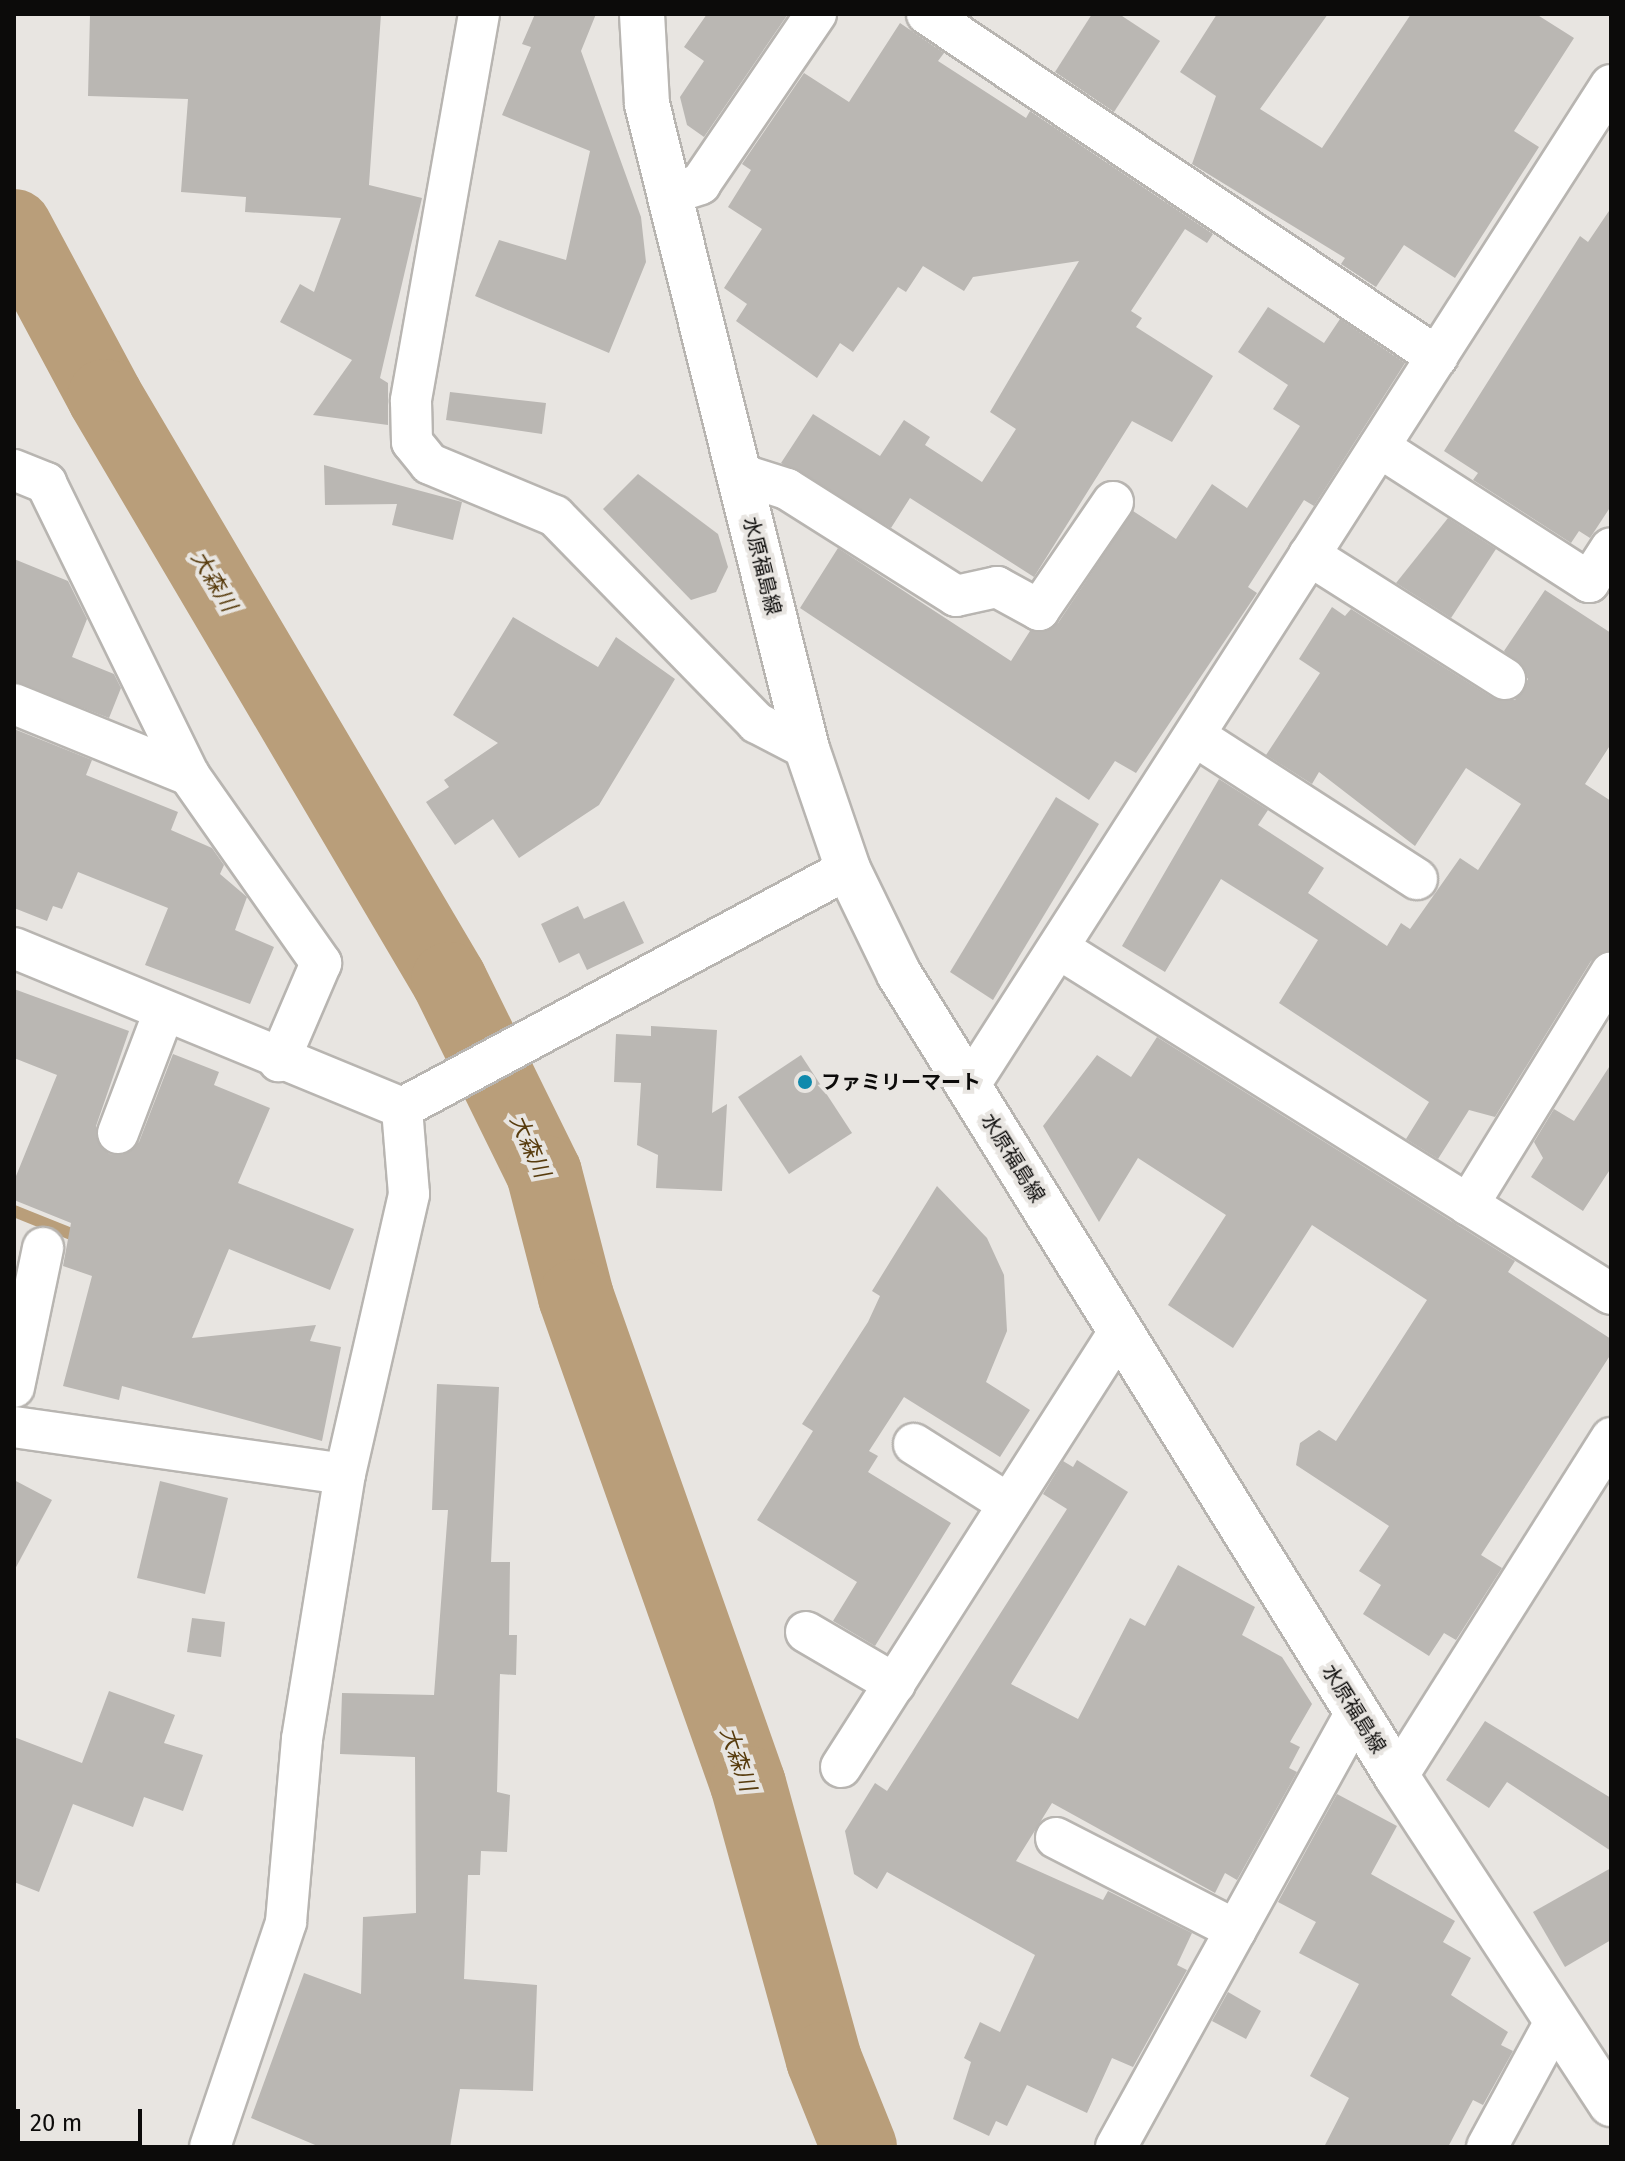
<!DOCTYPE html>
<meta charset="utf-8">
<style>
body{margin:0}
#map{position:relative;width:1625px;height:2161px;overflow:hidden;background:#e8e5e1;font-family:"Fira Sans","Noto Sans JP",sans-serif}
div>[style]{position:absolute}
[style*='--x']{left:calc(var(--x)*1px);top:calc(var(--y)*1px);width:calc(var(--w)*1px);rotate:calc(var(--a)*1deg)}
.stream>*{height:12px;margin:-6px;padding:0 6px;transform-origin:6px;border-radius:6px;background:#b99e7a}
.river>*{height:76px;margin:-38px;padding:0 38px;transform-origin:38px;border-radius:38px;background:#b99e7a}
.building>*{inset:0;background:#bab7b3}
.roads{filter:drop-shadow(2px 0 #b8b5b1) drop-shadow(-2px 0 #b8b5b1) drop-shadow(0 2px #b8b5b1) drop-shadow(0 -2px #b8b5b1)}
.street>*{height:40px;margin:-20px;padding:0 20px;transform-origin:20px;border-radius:20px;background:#fff}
.secondary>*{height:44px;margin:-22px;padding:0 22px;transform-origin:22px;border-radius:22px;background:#fff}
.dots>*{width:22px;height:22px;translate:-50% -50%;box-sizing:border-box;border:4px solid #e8e5e1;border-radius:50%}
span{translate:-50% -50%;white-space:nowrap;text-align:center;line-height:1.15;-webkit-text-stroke:8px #e8e5e1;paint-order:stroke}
.street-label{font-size:20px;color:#0c0b0a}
.poi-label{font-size:20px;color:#0c0b0a;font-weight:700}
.left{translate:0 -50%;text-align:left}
.water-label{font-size:22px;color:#573b0d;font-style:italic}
.frame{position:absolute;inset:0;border:16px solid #0c0b0a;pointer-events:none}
.scale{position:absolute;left:16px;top:2109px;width:126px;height:36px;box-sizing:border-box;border:4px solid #0c0b0a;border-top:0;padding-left:10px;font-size:24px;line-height:28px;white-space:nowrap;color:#0c0b0a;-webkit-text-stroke:6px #e8e5e1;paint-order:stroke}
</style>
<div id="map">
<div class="stream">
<i style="--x:14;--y:1211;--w:72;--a:21.9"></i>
</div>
<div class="river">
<i style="--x:14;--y:227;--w:193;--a:61.8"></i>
<i style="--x:105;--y:397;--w:677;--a:59.46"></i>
<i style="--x:449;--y:980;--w:215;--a:63.8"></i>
<i style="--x:544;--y:1173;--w:128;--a:75.5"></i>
<i style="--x:576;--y:1297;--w:516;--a:70.55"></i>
<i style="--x:748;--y:1784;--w:286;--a:74.6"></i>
<i style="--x:824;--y:2060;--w:94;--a:68.1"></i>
</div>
<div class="building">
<i style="clip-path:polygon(90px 14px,381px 14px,369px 185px,422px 198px,380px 378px,388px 383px,388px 425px,313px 415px,352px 360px,280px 322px,300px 284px,314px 292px,341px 218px,245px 212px,246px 197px,181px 192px,188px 99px,88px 96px)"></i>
<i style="clip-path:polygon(535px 14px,596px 14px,581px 51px,641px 217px,646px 262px,609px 353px,475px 296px,499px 240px,566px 260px,590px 151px,502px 115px,531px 47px,522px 44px)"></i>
<i style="clip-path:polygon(707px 14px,788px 14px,704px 137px,687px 125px,680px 97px,704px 61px,684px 47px)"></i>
<i style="clip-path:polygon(1092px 14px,1119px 14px,1160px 41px,1114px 112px,1055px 72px)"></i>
<i style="clip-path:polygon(1217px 14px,1328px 14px,1260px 109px,1322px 148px,1411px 14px,1536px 14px,1574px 38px,1514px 131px,1539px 147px,1455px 278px,1404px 245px,1376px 287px,1341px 264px,1345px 258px,1192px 164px,1216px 96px,1180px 72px)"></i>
<i style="clip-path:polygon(900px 23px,944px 53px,938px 61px,1026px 118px,1030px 111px,1213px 234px,1207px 243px,1185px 229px,1131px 311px,1142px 318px,1136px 327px,1213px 376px,1172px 442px,1132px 421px,1034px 577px,910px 498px,891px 528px,781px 463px,813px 414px,880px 456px,904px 420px,930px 437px,925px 445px,982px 482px,1016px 429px,990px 412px,1079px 261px,973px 277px,964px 291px,923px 266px,906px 292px,898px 287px,853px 352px,840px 343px,817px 378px,736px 321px,747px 304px,724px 288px,762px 229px,728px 207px,751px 170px,742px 164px,804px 73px,849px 102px)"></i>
<i style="clip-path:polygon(1611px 208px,1611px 506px,1590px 538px,1579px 531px,1571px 543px,1473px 480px,1478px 473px,1444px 451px,1580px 236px,1588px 242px)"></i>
<i style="clip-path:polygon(1268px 307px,1324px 343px,1340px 319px,1405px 363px,1314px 506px,1304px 500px,1248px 587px,1257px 593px,1136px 773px,1115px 761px,1089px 800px,800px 608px,838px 548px,1011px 661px,1030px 631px,1058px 623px,1133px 511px,1176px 539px,1212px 484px,1247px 508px,1300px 426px,1273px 409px,1288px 385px,1238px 352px)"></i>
<i style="clip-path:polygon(450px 392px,546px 403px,542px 434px,446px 420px)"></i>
<i style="clip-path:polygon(324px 465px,462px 502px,453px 540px,392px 525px,397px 504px,325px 505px)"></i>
<i style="clip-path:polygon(638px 474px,718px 534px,728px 567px,716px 592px,691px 600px,603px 509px)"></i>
<i style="clip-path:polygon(1448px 518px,1496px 549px,1451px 618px,1396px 583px)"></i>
<i style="clip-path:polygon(14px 559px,68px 581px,87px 619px,72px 657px,114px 674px,121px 688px,109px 718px,14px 682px)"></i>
<i style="clip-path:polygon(1545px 590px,1611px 633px,1611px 744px,1585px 784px,1611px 801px,1611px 950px,1591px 961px,1495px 1117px,1469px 1110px,1438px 1159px,1406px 1139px,1429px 1102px,1279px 1003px,1318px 940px,1221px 879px,1165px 972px,1122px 946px,1219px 779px,1268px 810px,1258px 825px,1324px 868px,1308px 893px,1387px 946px,1401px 923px,1410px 929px,1460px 858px,1478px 870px,1521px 804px,1466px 768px,1415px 846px,1319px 772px,1312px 784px,1266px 755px,1320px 673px,1299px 659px,1332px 607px,1345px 616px,1351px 609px,1493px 698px,1515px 700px,1528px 679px,1504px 651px)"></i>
<i style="clip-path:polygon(513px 617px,598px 667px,616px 637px,675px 679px,599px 805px,519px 858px,493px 819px,455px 845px,426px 802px,449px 787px,444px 780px,498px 743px,453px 715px)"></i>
<i style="clip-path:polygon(14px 729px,92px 760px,86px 775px,178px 812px,171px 830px,212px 848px,224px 865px,220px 874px,247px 897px,235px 930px,274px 947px,250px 1004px,145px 965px,168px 908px,78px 872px,62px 909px,53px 906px,47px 921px,14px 908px)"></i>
<i style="clip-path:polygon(1056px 797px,1099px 824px,993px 1000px,950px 972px)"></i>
<i style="clip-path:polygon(624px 901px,644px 943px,587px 970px,579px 953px,559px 963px,541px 924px,578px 906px,584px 919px)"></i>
<i style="clip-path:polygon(14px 989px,129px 1031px,96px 1126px,109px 1154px,122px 1155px,139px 1142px,173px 1054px,219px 1072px,214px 1085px,270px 1108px,238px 1183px,354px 1229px,330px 1290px,229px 1249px,192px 1338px,316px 1325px,310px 1341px,341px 1347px,322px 1441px,122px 1386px,119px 1400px,63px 1386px,92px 1276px,63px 1266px,71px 1223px,14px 1200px,14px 1181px,57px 1075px,14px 1058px)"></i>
<i style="clip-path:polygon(651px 1026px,717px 1030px,712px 1113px,727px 1104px,722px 1191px,656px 1188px,658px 1155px,637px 1145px,641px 1083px,614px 1082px,616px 1034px,651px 1036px)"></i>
<i style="clip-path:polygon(1157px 1037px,1515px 1261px,1508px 1272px,1611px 1339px,1611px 1354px,1481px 1555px,1502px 1568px,1456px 1640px,1444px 1633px,1429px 1656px,1363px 1614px,1381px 1585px,1359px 1571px,1389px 1526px,1296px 1465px,1300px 1443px,1319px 1430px,1336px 1441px,1427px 1300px,1312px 1225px,1233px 1348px,1168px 1305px,1226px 1215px,1138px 1158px,1099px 1222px,1043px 1126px,1097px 1055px,1131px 1077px)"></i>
<i style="clip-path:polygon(801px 1055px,852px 1133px,789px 1174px,738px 1097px)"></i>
<i style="clip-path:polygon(1611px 1064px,1611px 1168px,1583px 1211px,1531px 1177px,1543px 1158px,1534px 1142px,1554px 1109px,1574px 1121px)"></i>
<i style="clip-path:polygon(937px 1186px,987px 1238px,1004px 1275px,1007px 1331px,986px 1382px,1030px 1410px,1000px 1457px,904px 1397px,869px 1451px,878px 1456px,868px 1472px,951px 1523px,875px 1646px,833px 1621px,857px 1582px,757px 1520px,813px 1431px,802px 1424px,868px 1322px,880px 1296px,872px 1291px)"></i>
<i style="clip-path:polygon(437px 1384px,499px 1387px,491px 1562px,510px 1562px,509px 1635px,517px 1635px,516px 1675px,500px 1674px,497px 1792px,510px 1795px,507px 1852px,481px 1851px,480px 1875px,468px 1875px,464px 1979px,537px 1985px,533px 2091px,460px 2089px,450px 2147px,320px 2147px,251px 2118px,304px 1973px,361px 1994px,363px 1917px,416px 1913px,415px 1757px,340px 1754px,342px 1693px,434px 1695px,448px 1510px,432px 1510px)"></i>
<i style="clip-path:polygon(1077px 1460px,1128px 1492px,1011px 1684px,1078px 1719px,1130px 1618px,1145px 1626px,1178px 1565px,1255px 1607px,1242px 1635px,1282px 1657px,1312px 1704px,1290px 1742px,1300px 1747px,1289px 1768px,1297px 1772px,1237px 1880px,1225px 1873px,1215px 1893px,1052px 1803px,1016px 1861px,1103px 1900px,1108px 1891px,1192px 1933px,1177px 1965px,1187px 1970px,1133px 2067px,1112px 2058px,1087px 2113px,1027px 2085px,1007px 2126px,996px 2121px,989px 2136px,953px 2119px,971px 2062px,964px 2058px,980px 2022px,1000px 2032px,1035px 1955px,887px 1872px,877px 1889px,854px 1874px,845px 1831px,875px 1783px,887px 1791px,1067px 1509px,1043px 1494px,1063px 1461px,1073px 1467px)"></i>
<i style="clip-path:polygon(14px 1480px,52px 1500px,14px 1571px)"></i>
<i style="clip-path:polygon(160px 1481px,228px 1498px,205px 1594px,137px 1578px)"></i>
<i style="clip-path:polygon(192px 1618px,225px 1622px,221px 1657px,187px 1652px)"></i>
<i style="clip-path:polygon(109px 1691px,175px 1715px,164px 1743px,203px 1755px,183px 1811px,144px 1797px,133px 1827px,73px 1804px,39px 1892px,14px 1882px,14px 1737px,82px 1763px)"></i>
<i style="clip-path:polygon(1485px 1721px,1611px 1798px,1611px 1851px,1507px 1782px,1489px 1808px,1446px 1780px)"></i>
<i style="clip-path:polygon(1337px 1794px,1397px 1826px,1371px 1874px,1455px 1921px,1443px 1942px,1471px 1958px,1451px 1995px,1508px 2032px,1501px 2045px,1513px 2051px,1483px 2105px,1473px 2100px,1448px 2147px,1324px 2147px,1349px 2098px,1310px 2076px,1359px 1984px,1299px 1953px,1316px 1922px,1278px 1902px)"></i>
<i style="clip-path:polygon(1611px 1868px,1611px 1940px,1565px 1967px,1533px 1912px)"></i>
<i style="clip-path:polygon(1228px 1992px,1261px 2011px,1246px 2039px,1212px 2021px)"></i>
</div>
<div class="roads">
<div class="street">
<i style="--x:479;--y:14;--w:393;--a:100"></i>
<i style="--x:411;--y:401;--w:41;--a:88.6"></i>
<i style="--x:412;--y:442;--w:28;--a:51"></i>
<i style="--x:430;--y:464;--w:135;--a:22.6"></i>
<i style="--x:555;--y:516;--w:289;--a:45.7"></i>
<i style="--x:757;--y:723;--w:56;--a:27.5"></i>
<i style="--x:927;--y:14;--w:615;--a:33.92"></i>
<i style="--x:670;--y:194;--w:32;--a:-18"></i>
<i style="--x:700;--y:184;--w:206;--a:-55.7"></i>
<i style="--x:1379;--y:447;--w:250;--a:32.7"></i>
<i style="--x:1589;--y:582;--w:40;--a:-57.1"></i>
<i style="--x:14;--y:470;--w:35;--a:22"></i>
<i style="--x:46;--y:483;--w:325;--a:63.9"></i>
<i style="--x:189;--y:775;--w:230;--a:54.9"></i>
<i style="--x:321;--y:963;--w:107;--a:113.2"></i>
<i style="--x:740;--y:474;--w:49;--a:17.7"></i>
<i style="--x:787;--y:489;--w:200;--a:32.3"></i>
<i style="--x:956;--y:596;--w:42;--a:-12.4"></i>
<i style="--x:997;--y:587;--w:48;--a:28.7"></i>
<i style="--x:1039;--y:610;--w:131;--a:-55.6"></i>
<i style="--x:1309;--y:555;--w:232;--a:32.3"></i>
<i style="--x:14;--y:704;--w:189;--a:22.1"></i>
<i style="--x:1195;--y:736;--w:264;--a:32.8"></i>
<i style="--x:14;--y:948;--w:420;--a:22.4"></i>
<i style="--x:402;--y:1108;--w:506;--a:-28.19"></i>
<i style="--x:1058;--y:948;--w:652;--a:32.03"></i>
<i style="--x:969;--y:1086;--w:1189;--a:-57.33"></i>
<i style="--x:118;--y:1133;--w:129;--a:-69.2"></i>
<i style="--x:1468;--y:1205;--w:273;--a:-58.4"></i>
<i style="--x:14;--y:1387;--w:142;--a:-78.2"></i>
<i style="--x:14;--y:1427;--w:334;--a:8.1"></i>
<i style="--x:914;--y:1444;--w:112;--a:32.3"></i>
<i style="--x:806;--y:1632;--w:103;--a:30.3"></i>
<i style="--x:841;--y:1767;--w:518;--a:-57.44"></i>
<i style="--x:1397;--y:1777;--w:401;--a:-57.7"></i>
<i style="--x:1056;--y:1838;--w:202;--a:27.1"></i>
<i style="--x:210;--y:2147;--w:237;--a:-71.3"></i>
<i style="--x:286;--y:1922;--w:184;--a:-85"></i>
<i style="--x:302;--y:1739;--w:268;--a:-80.8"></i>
<i style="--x:345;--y:1474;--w:287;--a:-77.1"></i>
<i style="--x:409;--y:1194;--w:86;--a:-94.7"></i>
<i style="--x:1116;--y:2147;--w:497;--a:-61.1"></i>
<i style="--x:1487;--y:2147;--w:145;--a:-61.5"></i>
</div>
<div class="secondary">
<i style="--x:642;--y:14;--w:90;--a:86.8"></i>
<i style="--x:647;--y:104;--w:665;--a:76.07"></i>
<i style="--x:807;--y:749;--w:127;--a:71.1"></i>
<i style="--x:848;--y:869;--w:117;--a:64.1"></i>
<i style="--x:899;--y:974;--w:945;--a:58.19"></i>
<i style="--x:1397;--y:1777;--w:391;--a:56.8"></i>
</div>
</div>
<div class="dots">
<i style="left:805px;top:1082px;background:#0f89ac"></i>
</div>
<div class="street-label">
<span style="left:762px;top:566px;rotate:76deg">水原福島線</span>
<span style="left:1013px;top:1158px;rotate:58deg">水原福島線</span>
<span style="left:1354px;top:1709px;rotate:58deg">水原福島線</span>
</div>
<div class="poi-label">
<span class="left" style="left:821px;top:1082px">ファミリーマート</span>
</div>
<div class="water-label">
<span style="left:214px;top:581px;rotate:59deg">大森川</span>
<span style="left:530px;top:1146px;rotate:66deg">大森川</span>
<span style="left:738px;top:1759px;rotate:71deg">大森川</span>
</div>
<div class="frame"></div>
<div class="scale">20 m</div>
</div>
